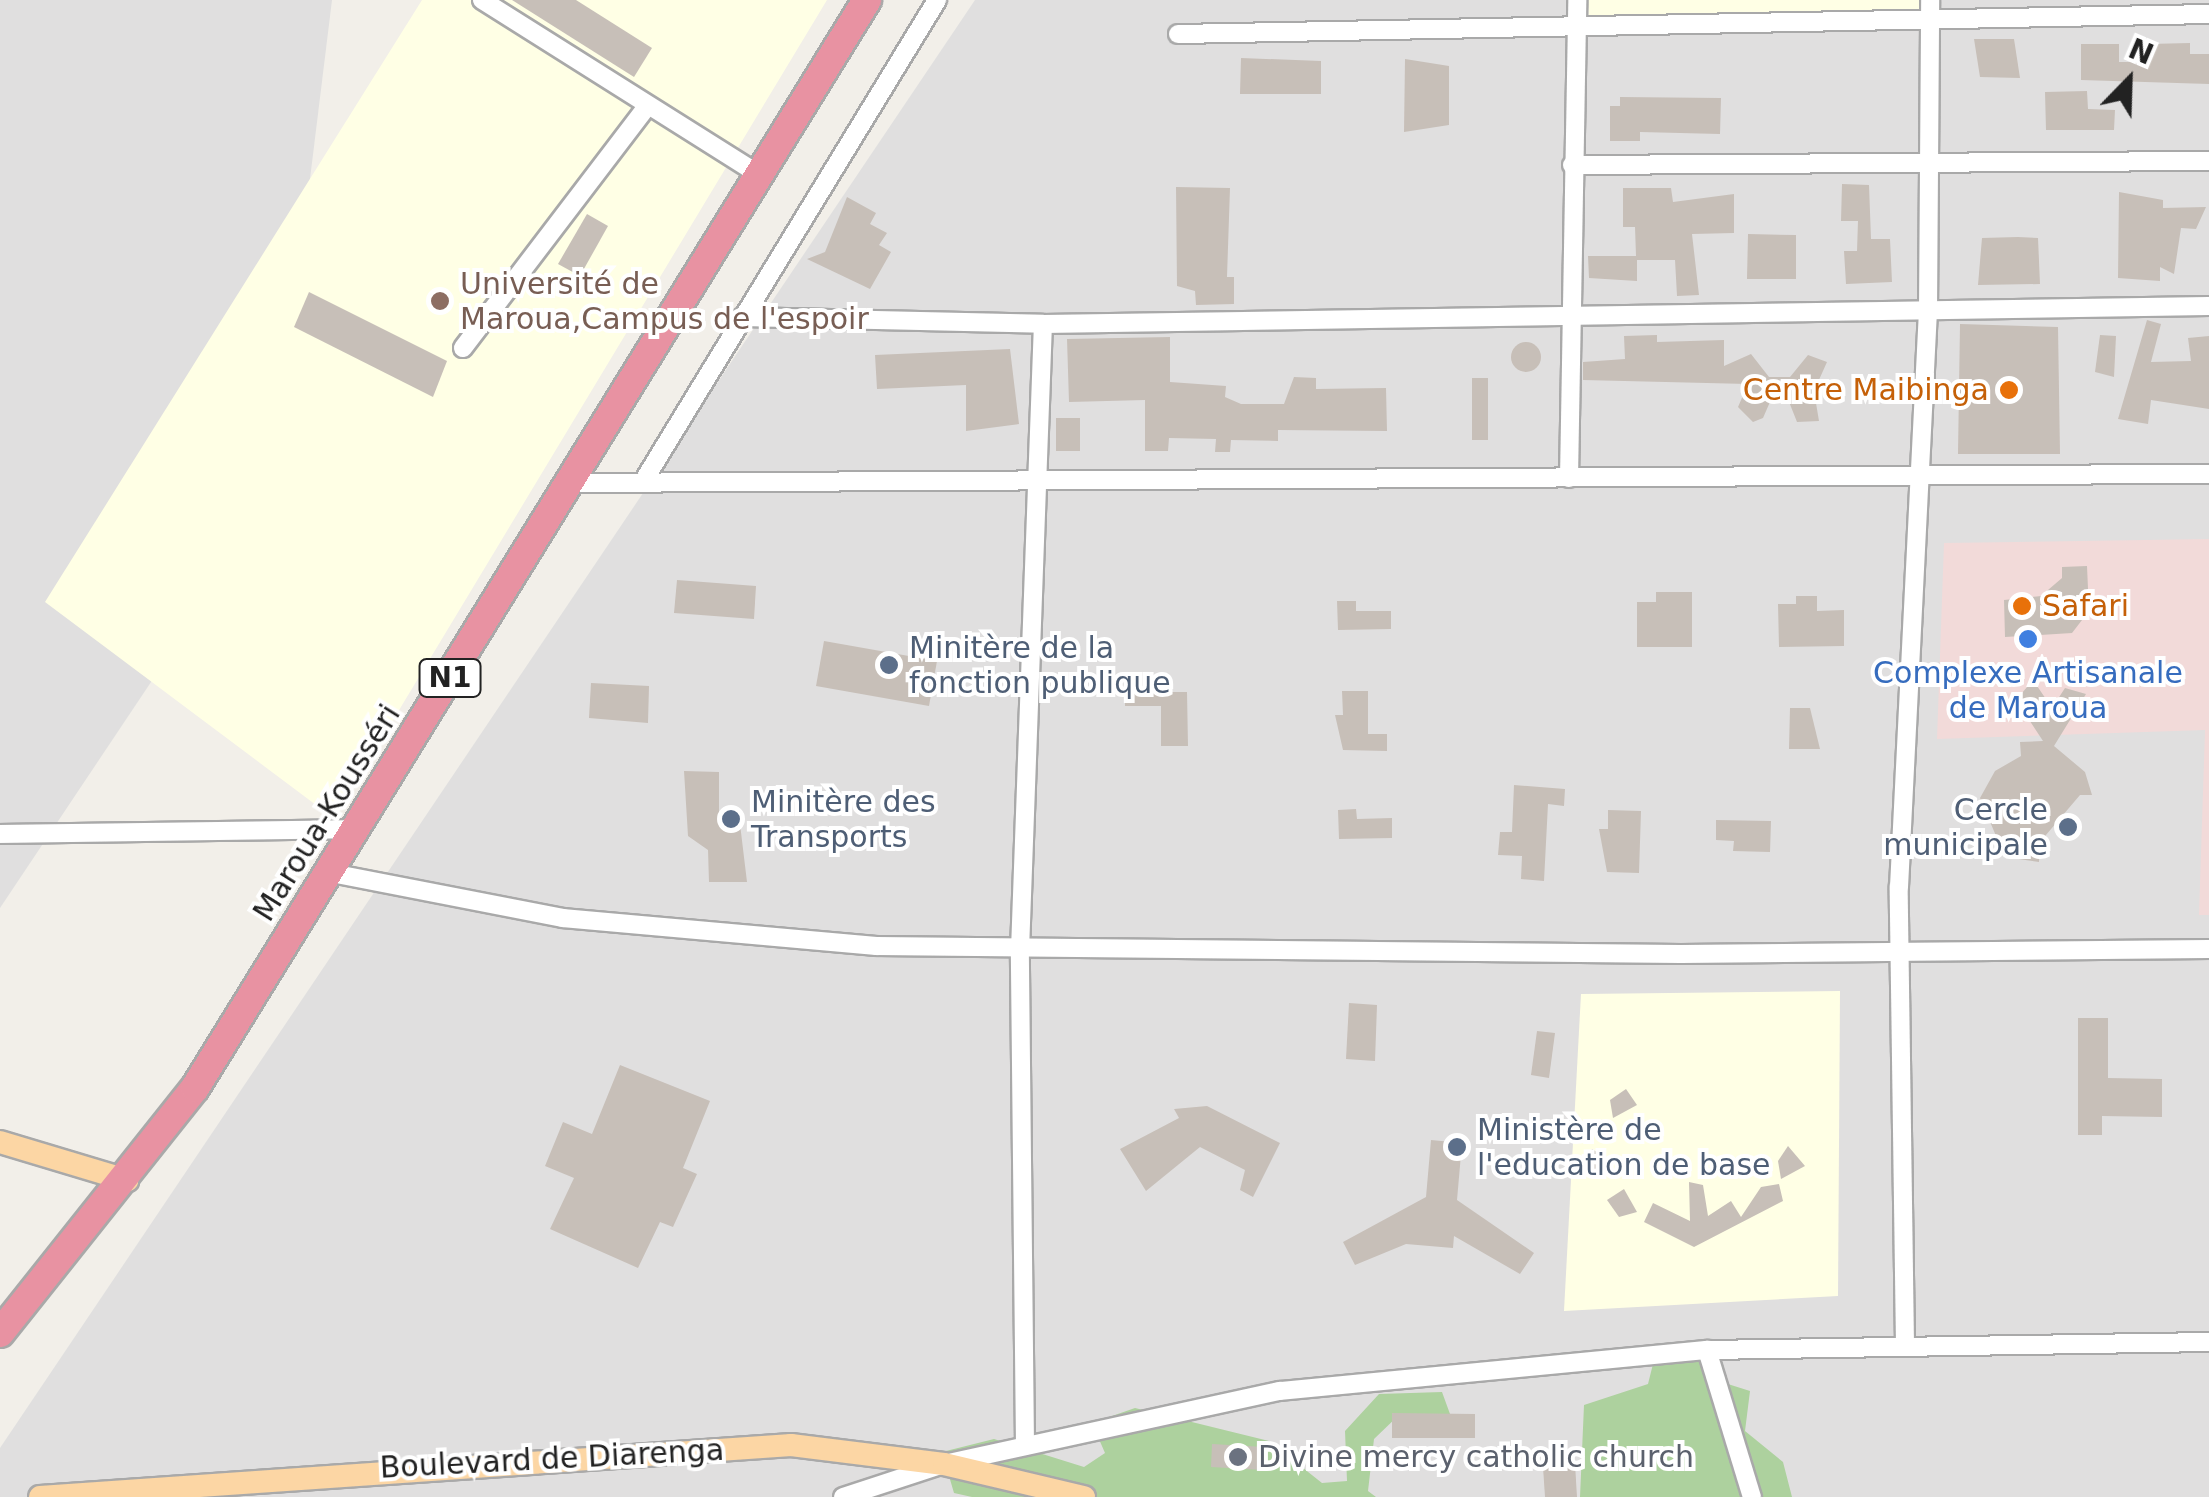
<!DOCTYPE html>
<meta charset="utf-8">
<style>
body{margin:0}
#map{position:relative;width:2209px;height:1497px;overflow:hidden;background:#f2efe9;font-family:"DejaVu Sans",sans-serif}
div>[style]{position:absolute}
[style*='--x']{left:calc(var(--x)*1px);top:calc(var(--y)*1px);width:calc(var(--w)*1px);rotate:calc(var(--a)*1deg)}
.residential>*{inset:0;background:#e0dfdf}
.commercial>*{inset:0;background:#f2dad9}
.education>*{inset:0;background:#ffffe5}
.forest>*{inset:0;background:#add19e}
.building>*{inset:0;background:#c7bfb8}
.round{border-radius:50%}
.roads{filter:drop-shadow(2px 0 #a9a9a9) drop-shadow(-2px 0 #a9a9a9) drop-shadow(0 2px #a9a9a9) drop-shadow(0 -2px #a9a9a9)}
.minor>*{height:18px;margin:-9px;padding:0 9px;transform-origin:9px;border-radius:9px;background:#fff}
.major>*{height:22px;margin:-11px;padding:0 11px;transform-origin:11px;border-radius:11px;background:#fcd6a4}
.highway>*{height:28px;margin:-14px;padding:0 14px;transform-origin:14px;border-radius:14px;background:#e892a2}
.dots>*{width:28px;height:28px;translate:-50% -50%;box-sizing:border-box;border:5px solid #fff;border-radius:50%}
span{translate:-50% -50%;white-space:nowrap;text-align:center;line-height:1.15;-webkit-text-stroke:8px #fff;paint-order:stroke}
.shield-label span{padding:2px 8px;background:#fff;border:2px solid;border-radius:8px;-webkit-text-stroke-width:0}
.shield-label{font-size:28px;color:#222;font-weight:700}
.education-label{font-size:30px;color:#785e54}
.left{translate:0 -50%;text-align:left}
.food-label{font-size:30px;color:#c56008}
.right{translate:-100% -50%;text-align:right}
.service-label{font-size:30px;color:#4e5e75}
.shop-label{font-size:30px;color:#366cbe}
.street-label{font-size:30px;color:#222}
.worship-label{font-size:30px;color:#5b616d}
.north{position:absolute;left:2079px;top:30px;width:100px;height:100px;-webkit-text-stroke:8px #fff;paint-order:stroke;rotate:23deg;font-size:28px;font-weight:700;line-height:40px;text-align:center;color:#222}
.north::after{content:'';display:block;margin:auto;width:35px;height:45px;background:#222;clip-path:polygon(50% 0,100% 100%,50% 72%,0 100%)}
</style>
<div id="map">
<div class="residential">
<i style="clip-path:polygon(0 0,332px 0,270px 504px,0 908px)"></i>
<i style="clip-path:polygon(975px 0,2209px 0,2209px 1497px,0 1497px,0 1448px)"></i>
</div>
<div class="commercial">
<i style="clip-path:polygon(2209px 539px,2209px 915px,2199px 915px,2205px 730px,1937px 739px,1944px 543px)"></i>
</div>
<div class="education">
<i style="clip-path:polygon(422px 0,827px 0,337px 813px,316px 805px,45px 602px)"></i>
<i style="clip-path:polygon(1588px 0,1921px 0,1921px 17px,1589px 22px)"></i>
<i style="clip-path:polygon(1840px 991px,1838px 1296px,1564px 1311px,1581px 994px)"></i>
</div>
<div class="forest">
<i style="clip-path:polygon(1700px 1359px,1712px 1379px,1750px 1391px,1745px 1431px,1783px 1462px,1792px 1497px,1580px 1497px,1584px 1405px,1648px 1384px,1654px 1360px)"></i>
<i style="clip-path:polygon(1442px 1392px,1450px 1414px,1400px 1414px,1374px 1439px,1368px 1491px,1376px 1497px,972px 1497px,954px 1493px,942px 1452px,994px 1439px,1084px 1467px,1105px 1453px,1092px 1423px,1135px 1408px,1269px 1441px,1322px 1483px,1347px 1481px,1345px 1431px,1379px 1394px)"></i>
</div>
<div class="building">
<i style="clip-path:polygon(512px 0,576px 0,652px 48px,634px 77px)"></i>
<i style="clip-path:polygon(1974px 39px,2014px 39px,2020px 78px,1980px 77px)"></i>
<i style="clip-path:polygon(2190px 43px,2190px 54px,2209px 54px,2209px 84px,2081px 80px,2081px 44px,2119px 44px,2119px 62px,2150px 62px,2149px 44px)"></i>
<i style="clip-path:polygon(1241px 58px,1321px 61px,1321px 94px,1240px 94px)"></i>
<i style="clip-path:polygon(1405px 59px,1449px 66px,1449px 125px,1404px 132px)"></i>
<i style="clip-path:polygon(2087px 91px,2088px 109px,2115px 110px,2114px 130px,2046px 130px,2045px 92px)"></i>
<i style="clip-path:polygon(1620px 97px,1721px 98px,1720px 134px,1640px 132px,1640px 141px,1610px 141px,1610px 106px,1620px 106px)"></i>
<i style="clip-path:polygon(1842px 184px,1869px 185px,1871px 239px,1890px 239px,1892px 282px,1846px 284px,1844px 251px,1857px 251px,1858px 221px,1841px 221px)"></i>
<i style="clip-path:polygon(1176px 187px,1230px 188px,1227px 277px,1234px 277px,1234px 304px,1196px 305px,1195px 291px,1177px 286px)"></i>
<i style="clip-path:polygon(1623px 188px,1671px 188px,1673px 202px,1734px 194px,1734px 233px,1692px 234px,1699px 295px,1677px 296px,1675px 260px,1637px 260px,1637px 281px,1589px 278px,1588px 256px,1636px 256px,1635px 227px,1623px 227px)"></i>
<i style="clip-path:polygon(2119px 192px,2163px 200px,2163px 208px,2206px 207px,2196px 229px,2181px 228px,2174px 274px,2160px 267px,2160px 281px,2118px 278px)"></i>
<i style="clip-path:polygon(847px 197px,876px 213px,870px 224px,887px 233px,879px 245px,891px 252px,870px 289px,807px 259px,825px 252px)"></i>
<i style="clip-path:polygon(587px 214px,608px 226px,580px 276px,558px 264px)"></i>
<i style="clip-path:polygon(1748px 234px,1796px 235px,1796px 279px,1747px 279px)"></i>
<i style="clip-path:polygon(2018px 237px,2038px 238px,2040px 284px,1978px 285px,1982px 238px)"></i>
<i style="clip-path:polygon(309px 292px,447px 361px,433px 397px,294px 327px)"></i>
<i style="clip-path:polygon(2147px 320px,2161px 324px,2151px 362px,2191px 361px,2188px 338px,2209px 336px,2209px 409px,2151px 400px,2148px 424px,2118px 419px)"></i>
<i style="clip-path:polygon(1960px 324px,2058px 327px,2060px 454px,1958px 454px)"></i>
<i style="clip-path:polygon(1657px 335px,1657px 342px,1724px 340px,1724px 366px,1751px 354px,1769px 377px,1790px 377px,1808px 355px,1827px 362px,1814px 391px,1819px 421px,1797px 422px,1780px 379px,1763px 418px,1753px 422px,1738px 407px,1748px 384px,1583px 380px,1583px 362px,1625px 359px,1624px 336px)"></i>
<i style="clip-path:polygon(2100px 335px,2116px 336px,2114px 377px,2095px 372px)"></i>
<i style="clip-path:polygon(1170px 337px,1170px 382px,1226px 386px,1225px 397px,1241px 404px,1284px 404px,1294px 377px,1316px 378px,1316px 389px,1386px 388px,1387px 431px,1278px 430px,1278px 441px,1231px 440px,1230px 452px,1215px 452px,1216px 439px,1169px 438px,1168px 451px,1145px 451px,1145px 400px,1069px 402px,1067px 339px)"></i>
<i class="round" style="left:1511px;top:342px;width:30px;height:30px"></i>
<i style="clip-path:polygon(1010px 349px,1019px 424px,966px 431px,966px 385px,877px 389px,875px 355px)"></i>
<i style="clip-path:polygon(1472px 378px,1488px 378px,1488px 440px,1472px 440px)"></i>
<i style="clip-path:polygon(1056px 418px,1080px 418px,1080px 451px,1056px 451px)"></i>
<i style="clip-path:polygon(2087px 566px,2089px 611px,2072px 633px,2005px 637px,2004px 600px,2041px 596px,2062px 578px,2062px 567px)"></i>
<i style="clip-path:polygon(677px 580px,756px 586px,754px 619px,674px 613px)"></i>
<i style="clip-path:polygon(1656px 592px,1692px 592px,1692px 647px,1637px 647px,1637px 602px,1656px 602px)"></i>
<i style="clip-path:polygon(1796px 596px,1817px 596px,1817px 611px,1844px 610px,1844px 646px,1779px 647px,1778px 604px,1796px 604px)"></i>
<i style="clip-path:polygon(1337px 601px,1356px 601px,1356px 611px,1391px 611px,1391px 629px,1338px 630px)"></i>
<i style="clip-path:polygon(824px 641px,937px 661px,929px 706px,816px 686px)"></i>
<i style="clip-path:polygon(2033px 680px,2052px 708px,2065px 688px,2086px 694px,2054px 746px,2085px 772px,2092px 795px,2080px 795px,2040px 842px,2039px 862px,2012px 858px,2015px 848px,1999px 843px,1980px 798px,1995px 771px,2021px 756px,2020px 742px,2043px 741px,2016px 700px)"></i>
<i style="clip-path:polygon(591px 683px,649px 686px,648px 723px,589px 718px)"></i>
<i style="clip-path:polygon(1342px 691px,1368px 691px,1368px 734px,1387px 734px,1387px 751px,1343px 750px,1335px 715px,1343px 715px)"></i>
<i style="clip-path:polygon(1125px 692px,1187px 692px,1188px 746px,1161px 746px,1161px 706px,1125px 706px)"></i>
<i style="clip-path:polygon(1790px 708px,1810px 708px,1820px 749px,1789px 749px)"></i>
<i style="clip-path:polygon(684px 771px,719px 772px,719px 823px,736px 816px,740px 824px,747px 882px,709px 882px,708px 850px,688px 836px)"></i>
<i style="clip-path:polygon(1514px 785px,1565px 789px,1564px 806px,1548px 804px,1544px 881px,1521px 879px,1522px 856px,1498px 855px,1500px 832px,1512px 832px)"></i>
<i style="clip-path:polygon(1356px 809px,1357px 819px,1392px 818px,1392px 838px,1339px 839px,1338px 810px)"></i>
<i style="clip-path:polygon(1608px 810px,1641px 811px,1639px 873px,1607px 872px,1599px 829px,1608px 829px)"></i>
<i style="clip-path:polygon(1716px 820px,1771px 821px,1770px 852px,1733px 851px,1734px 841px,1716px 840px)"></i>
<i style="clip-path:polygon(1349px 1003px,1377px 1005px,1375px 1061px,1346px 1059px)"></i>
<i style="clip-path:polygon(2078px 1018px,2108px 1018px,2108px 1078px,2162px 1079px,2162px 1117px,2102px 1116px,2102px 1135px,2078px 1135px)"></i>
<i style="clip-path:polygon(1537px 1031px,1555px 1033px,1549px 1078px,1531px 1075px)"></i>
<i style="clip-path:polygon(620px 1065px,710px 1101px,683px 1168px,697px 1174px,673px 1227px,660px 1222px,638px 1268px,550px 1229px,574px 1178px,545px 1166px,563px 1122px,592px 1134px)"></i>
<i style="clip-path:polygon(1626px 1089px,1637px 1105px,1613px 1118px,1610px 1100px)"></i>
<i style="clip-path:polygon(1207px 1106px,1280px 1143px,1253px 1197px,1240px 1190px,1245px 1170px,1200px 1147px,1146px 1191px,1120px 1149px,1179px 1118px,1174px 1109px)"></i>
<i style="clip-path:polygon(1431px 1140px,1462px 1143px,1457px 1200px,1534px 1253px,1520px 1274px,1454px 1236px,1453px 1248px,1406px 1244px,1355px 1265px,1343px 1242px,1426px 1197px)"></i>
<i style="clip-path:polygon(1788px 1146px,1805px 1166px,1781px 1179px,1778px 1161px)"></i>
<i style="clip-path:polygon(1592px 1149px,1608px 1159px,1604px 1179px,1584px 1175px)"></i>
<i style="clip-path:polygon(1689px 1182px,1703px 1185px,1708px 1216px,1731px 1201px,1741px 1217px,1761px 1187px,1779px 1184px,1783px 1201px,1694px 1247px,1644px 1222px,1653px 1203px,1690px 1221px)"></i>
<i style="clip-path:polygon(1624px 1189px,1637px 1212px,1619px 1217px,1607px 1200px)"></i>
<i style="clip-path:polygon(1392px 1413px,1475px 1414px,1475px 1438px,1392px 1438px)"></i>
<i style="clip-path:polygon(1212px 1444px,1264px 1447px,1263px 1470px,1211px 1467px)"></i>
<i style="clip-path:polygon(1575px 1464px,1577px 1497px,1545px 1497px,1543px 1467px)"></i>
</div>
<div class="roads">
<div class="minor">
<i style="--x:482;--y:0;--w:328;--a:32.2"></i>
<i style="--x:1178;--y:34;--w:1031;--a:-1.11"></i>
<i style="--x:1572;--y:165;--w:637;--a:-0.36"></i>
<i style="--x:742;--y:317;--w:301;--a:1.3"></i>
<i style="--x:1043;--y:324;--w:1166;--a:-0.88"></i>
<i style="--x:463;--y:348;--w:302;--a:-52.7"></i>
<i style="--x:646;--y:477;--w:559;--a:-58.61"></i>
<i style="--x:1569;--y:478;--w:478;--a:-89"></i>
<i style="--x:572;--y:483;--w:1637;--a:-0.32"></i>
<i style="--x:0;--y:834;--w:356;--a:-0.8"></i>
<i style="--x:326;--y:872;--w:241;--a:11"></i>
<i style="--x:563;--y:918;--w:314;--a:5.1"></i>
<i style="--x:876;--y:946;--w:805;--a:0.57"></i>
<i style="--x:1681;--y:954;--w:528;--a:-0.54"></i>
<i style="--x:1905;--y:1345;--w:458;--a:-90.8"></i>
<i style="--x:1899;--y:887;--w:577;--a:-87.12"></i>
<i style="--x:1928;--y:311;--w:311;--a:-89.6"></i>
<i style="--x:1707;--y:1350;--w:154;--a:73"></i>
<i style="--x:1025;--y:1446;--w:496;--a:-90.6"></i>
<i style="--x:1020;--y:950;--w:626;--a:-87.9"></i>
<i style="--x:843;--y:1497;--w:106;--a:-18.1"></i>
<i style="--x:944;--y:1464;--w:344;--a:-12.3"></i>
<i style="--x:1280;--y:1391;--w:429;--a:-5.5"></i>
<i style="--x:1707;--y:1350;--w:502;--a:-0.91"></i>
</div>
<div class="major">
<i style="--x:0;--y:1142;--w:133;--a:16.7"></i>
<i style="--x:40;--y:1497;--w:753;--a:-3.96"></i>
<i style="--x:791;--y:1445;--w:154;--a:7.1"></i>
<i style="--x:944;--y:1464;--w:144;--a:13.3"></i>
</div>
<div class="highway">
<i style="--x:0;--y:1333;--w:313;--a:-51.5"></i>
<i style="--x:195;--y:1088;--w:1279;--a:-58.3"></i>
</div>
</div>
<div class="dots">
<i style="left:440px;top:301px;background:#8d6e63"></i>
<i style="left:2009px;top:390px;background:#e8710a"></i>
<i style="left:2022px;top:606px;background:#e8710a"></i>
<i style="left:2028px;top:639px;background:#3f7fe0"></i>
<i style="left:889px;top:665px;background:#5c6f8a"></i>
<i style="left:731px;top:819px;background:#5c6f8a"></i>
<i style="left:2068px;top:827px;background:#5c6f8a"></i>
<i style="left:1457px;top:1147px;background:#5c6f8a"></i>
<i style="left:1238px;top:1457px;background:#6b7280"></i>
</div>
<div class="shield-label">
<span style="left:450px;top:678px">N1</span>
</div>
<div class="education-label">
<span class="left" style="left:460px;top:301px">Université de<br>Maroua,Campus de l'espoir</span>
</div>
<div class="food-label">
<span class="right" style="left:1989px;top:390px">Centre Maibinga</span>
<span class="left" style="left:2042px;top:606px">Safari</span>
</div>
<div class="service-label">
<span class="left" style="left:909px;top:665px">Minitère de la<br>fonction publique</span>
<span class="left" style="left:751px;top:819px">Minitère des<br>Transports</span>
<span class="right" style="left:2048px;top:827px">Cercle<br>municipale</span>
<span class="left" style="left:1477px;top:1147px">Ministère de<br>l'education de base</span>
</div>
<div class="shop-label">
<span style="left:2028px;top:690px">Complexe Artisanale<br>de Maroua</span>
</div>
<div class="street-label">
<span style="left:327px;top:813px;rotate:-58deg">Maroua-Kousséri</span>
<span style="left:552px;top:1459px;rotate:-3deg">Boulevard de Diarenga</span>
</div>
<div class="worship-label">
<span class="left" style="left:1258px;top:1457px">Divine mercy catholic church</span>
</div>
<div class="north">N</div>
</div>
